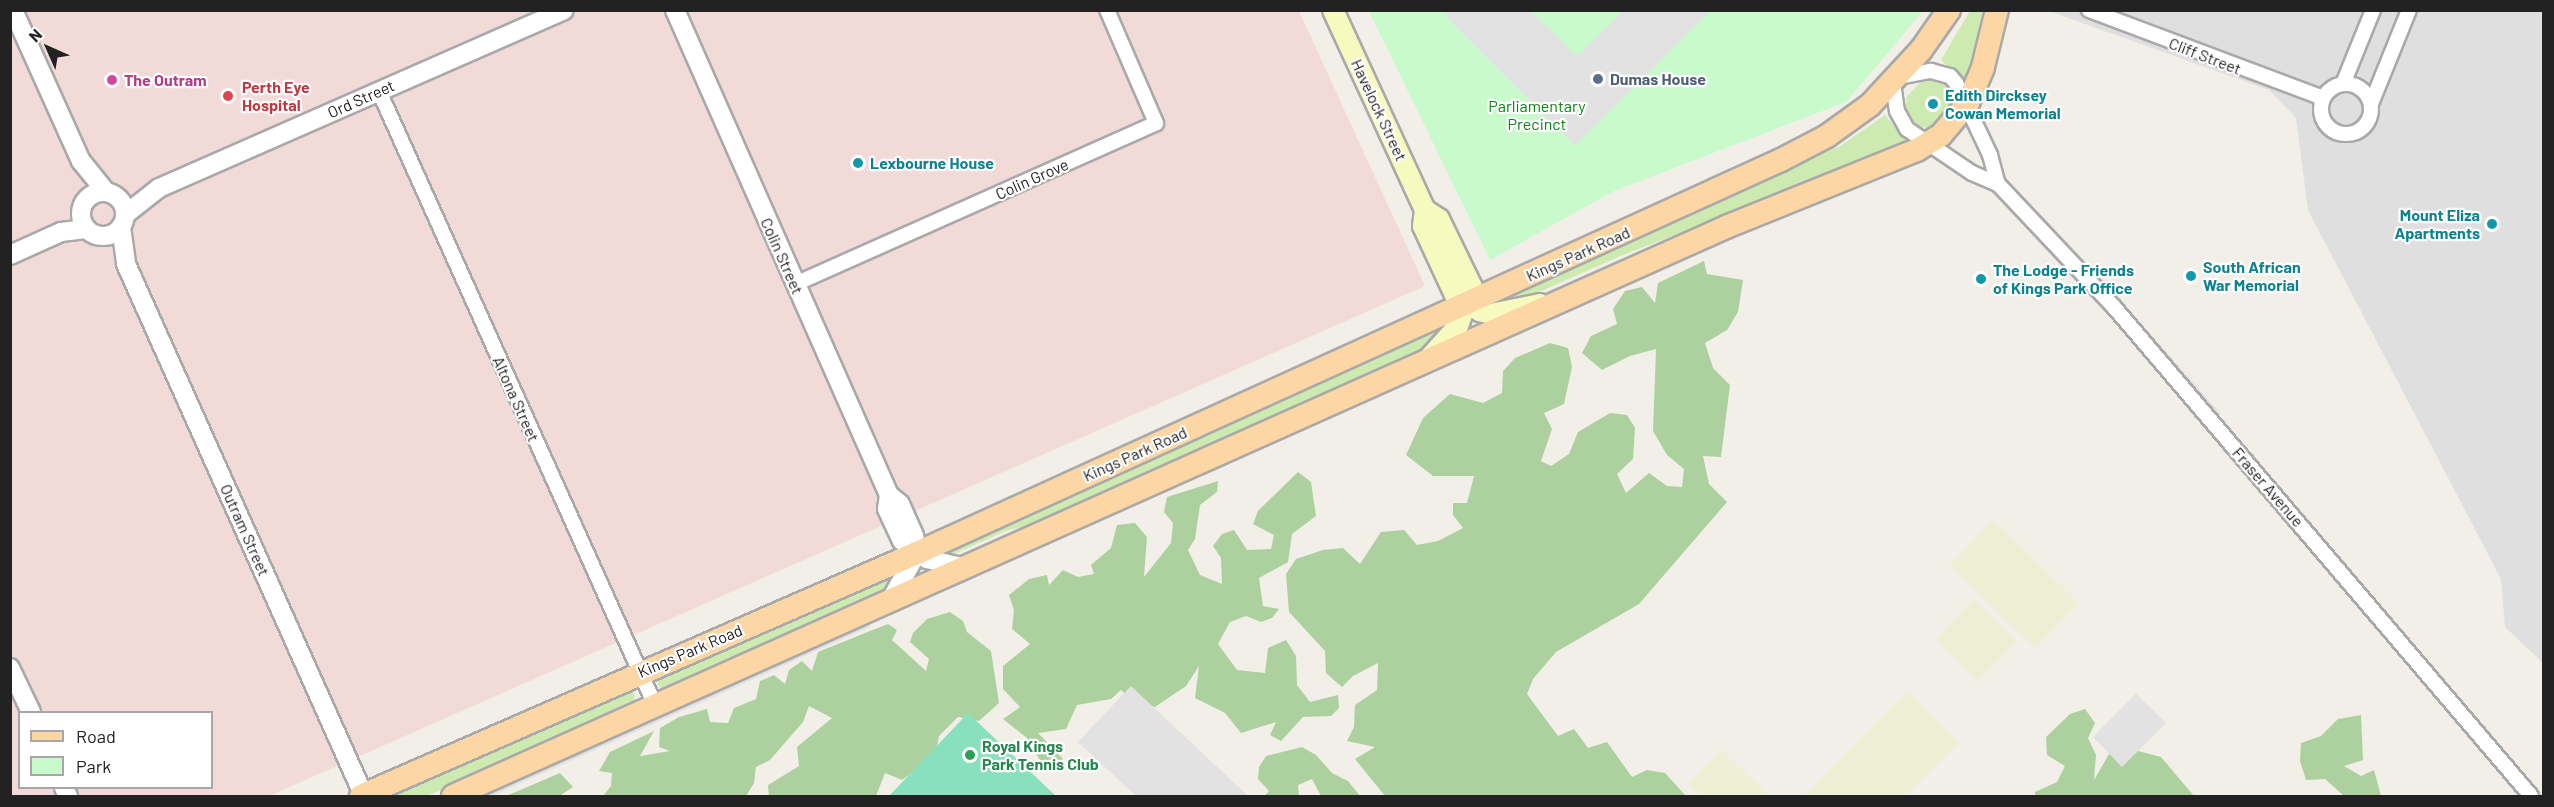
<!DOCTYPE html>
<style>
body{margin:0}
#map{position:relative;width:2554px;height:807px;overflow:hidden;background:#f2efe9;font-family:Barlow,sans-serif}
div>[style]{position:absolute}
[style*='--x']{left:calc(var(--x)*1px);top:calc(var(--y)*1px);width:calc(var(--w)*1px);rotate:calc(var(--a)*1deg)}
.residential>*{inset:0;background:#e0dfdf}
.commercial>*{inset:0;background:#f2dad9}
.farmland>*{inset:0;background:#eef0d5}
.grass>*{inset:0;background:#cdebb0}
.forest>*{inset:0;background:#add19e}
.park>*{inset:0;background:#c8facc}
.pitch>*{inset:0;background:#88e0be}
.parking>*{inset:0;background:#e2e2e2}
.roads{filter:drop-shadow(2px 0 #a9a9a9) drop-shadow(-2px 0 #a9a9a9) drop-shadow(0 2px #a9a9a9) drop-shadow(0 -2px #a9a9a9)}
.minor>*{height:14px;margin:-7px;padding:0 7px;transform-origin:7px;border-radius:7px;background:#fff}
.minor>.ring{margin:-7px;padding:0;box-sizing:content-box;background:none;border:14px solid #fff;border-radius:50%}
.tertiary>*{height:18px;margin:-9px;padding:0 9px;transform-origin:9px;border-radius:9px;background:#fff}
.tertiary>.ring{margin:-9px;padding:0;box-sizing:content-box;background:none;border:18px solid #fff;border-radius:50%}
.secondary>*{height:20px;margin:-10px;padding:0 10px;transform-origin:10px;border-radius:10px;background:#f7fabf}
.primary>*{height:22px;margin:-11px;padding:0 11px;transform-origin:11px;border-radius:11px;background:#fcd6a4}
.dots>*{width:16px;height:16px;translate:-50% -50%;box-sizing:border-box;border:3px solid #fff;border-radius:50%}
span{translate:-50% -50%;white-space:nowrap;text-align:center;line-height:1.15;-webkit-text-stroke:4.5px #fff;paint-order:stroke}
.street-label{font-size:16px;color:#222}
.service-label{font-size:16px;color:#4e5e75;font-weight:700}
.left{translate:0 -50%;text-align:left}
.hotel-label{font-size:16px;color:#b23c85;font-weight:700}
.health-label{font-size:16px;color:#be3a42;font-weight:700}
.culture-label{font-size:16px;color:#0d838f;font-weight:700}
.right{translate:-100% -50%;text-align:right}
.park-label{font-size:16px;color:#0c8416}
.leisure-label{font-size:16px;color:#27864d;font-weight:700}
.frame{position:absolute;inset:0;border:12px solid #222;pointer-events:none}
.legend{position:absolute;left:18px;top:711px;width:195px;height:78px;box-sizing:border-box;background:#fff;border:2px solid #a7a7a7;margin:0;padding:8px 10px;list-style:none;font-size:18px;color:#222}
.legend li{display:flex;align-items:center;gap:12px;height:30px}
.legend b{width:30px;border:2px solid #a7a7a7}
.north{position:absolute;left:18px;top:18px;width:60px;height:60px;-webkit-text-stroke:4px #fff;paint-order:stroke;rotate:315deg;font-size:16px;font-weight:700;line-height:24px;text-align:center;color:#222}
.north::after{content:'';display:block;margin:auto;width:21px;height:27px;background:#222;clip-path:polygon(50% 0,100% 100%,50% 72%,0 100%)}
</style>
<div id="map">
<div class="residential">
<i style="clip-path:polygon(2049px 11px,2543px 11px,2543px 663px,2505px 627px,2501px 579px,2308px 210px,2296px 118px,2269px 90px)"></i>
</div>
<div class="commercial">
<i style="clip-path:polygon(evenodd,10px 11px,1299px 11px,1425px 286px,269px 796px,11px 796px,10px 11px,20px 712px,212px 712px,212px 788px,20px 788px,20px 712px)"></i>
</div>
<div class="farmland">
<i style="clip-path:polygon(1994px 520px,2079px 603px,2035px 648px,1950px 565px)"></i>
<i style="clip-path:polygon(1974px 599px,2017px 641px,1977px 681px,1935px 639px)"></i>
<i style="clip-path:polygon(1907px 691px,1959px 742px,1905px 796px,1804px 796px)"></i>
<i style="clip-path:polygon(1722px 750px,1769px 796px,1702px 796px,1688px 783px)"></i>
</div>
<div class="grass">
<i style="clip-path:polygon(1970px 11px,1982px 11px,1974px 59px,1965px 82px,1941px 60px)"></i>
<i style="clip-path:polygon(1940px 79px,1953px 90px,1954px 106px,1933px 128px,1915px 127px,1904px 113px,1907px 96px,1923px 80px)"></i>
<i style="clip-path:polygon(1885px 115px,1907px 141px,1903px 146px,1623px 255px,1507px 306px,1487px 305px,1815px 154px,1839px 147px)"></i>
<i style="clip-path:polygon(1450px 323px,1420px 354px,1041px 523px,1008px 530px,954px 554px,941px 557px,935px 551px)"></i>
<i style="clip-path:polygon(899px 568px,888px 591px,663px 690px,658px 685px,658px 676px)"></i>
<i style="clip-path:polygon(629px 689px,635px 694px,633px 705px,427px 796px,386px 796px)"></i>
</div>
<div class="forest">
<i style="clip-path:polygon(1704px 261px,1707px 274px,1743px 280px,1738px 312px,1727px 330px,1705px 343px,1713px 368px,1730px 385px,1721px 457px,1703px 456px,1709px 484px,1727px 502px,1639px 604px,1556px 652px,1533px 679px,1527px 694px,1558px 736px,1574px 729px,1588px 748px,1607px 742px,1632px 777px,1647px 770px,1665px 773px,1686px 796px,1385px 796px,1355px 759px,1375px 747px,1347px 741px,1354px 727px,1355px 705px,1377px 690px,1378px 663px,1353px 676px,1342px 687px,1326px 673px,1325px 651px,1289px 612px,1286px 574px,1296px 559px,1323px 550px,1343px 548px,1360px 564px,1381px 532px,1404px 530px,1417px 545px,1438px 541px,1463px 528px,1453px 515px,1453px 503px,1467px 503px,1474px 476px,1433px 476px,1406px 455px,1423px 418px,1450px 394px,1483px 403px,1502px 393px,1503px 371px,1515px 358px,1550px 343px,1568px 348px,1572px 367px,1564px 404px,1544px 413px,1552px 429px,1541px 461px,1551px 466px,1569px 454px,1578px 432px,1610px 413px,1627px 415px,1635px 428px,1633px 459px,1617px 474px,1626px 493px,1649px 473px,1667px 486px,1682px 487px,1684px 469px,1667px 455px,1653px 431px,1656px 349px,1630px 356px,1602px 370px,1582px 353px,1591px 336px,1617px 324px,1613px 309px,1625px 291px,1642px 287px,1655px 303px,1658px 283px)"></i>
<i style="clip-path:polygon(1298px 472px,1311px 482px,1316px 516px,1292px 534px,1288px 562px,1259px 578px,1263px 606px,1279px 609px,1272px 618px,1261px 622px,1246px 616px,1230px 622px,1218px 644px,1237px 670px,1265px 673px,1268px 648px,1286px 640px,1296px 656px,1297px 685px,1310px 702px,1338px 695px,1339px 708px,1331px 716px,1303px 717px,1281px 741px,1270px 735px,1276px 722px,1241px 733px,1225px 713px,1195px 698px,1199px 666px,1186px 686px,1155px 707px,1134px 702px,1121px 690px,1111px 699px,1077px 705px,1066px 729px,1038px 733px,1062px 758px,1064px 768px,1044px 767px,1027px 738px,1003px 719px,1020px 707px,1003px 689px,1003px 666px,1030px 644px,1012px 629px,1014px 610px,1009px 595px,1029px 579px,1047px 575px,1049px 585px,1063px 570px,1078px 577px,1094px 574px,1091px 565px,1111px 548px,1117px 525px,1135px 523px,1147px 537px,1144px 577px,1171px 543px,1173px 523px,1164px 512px,1167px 497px,1218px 481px,1217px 492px,1200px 505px,1195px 539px,1188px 550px,1200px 575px,1222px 584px,1221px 558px,1213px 546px,1222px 534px,1234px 530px,1247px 550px,1271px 549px,1274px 535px,1253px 524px,1258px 511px)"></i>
<i style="clip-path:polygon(950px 612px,963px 621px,967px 632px,991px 651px,999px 703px,979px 721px,958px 717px,939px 736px,935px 756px,902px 780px,885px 773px,876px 796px,769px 796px,768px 785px,799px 766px,797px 747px,832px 718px,809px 706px,803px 722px,770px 760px,756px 767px,754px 783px,746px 796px,603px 796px,611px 786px,612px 773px,599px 771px,610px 752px,654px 731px,640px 756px,670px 751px,659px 747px,660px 728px,679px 717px,707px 709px,710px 722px,728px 723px,734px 708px,756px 699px,760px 681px,774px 675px,785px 684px,789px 670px,802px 661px,812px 671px,818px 652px,875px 629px,888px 624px,897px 630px,892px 640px,926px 671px,929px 659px,910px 642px,913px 633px,927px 619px)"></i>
<i style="clip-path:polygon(2085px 709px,2095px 723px,2088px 738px,2096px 755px,2094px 780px,2109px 754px,2127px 748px,2161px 757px,2194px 796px,2035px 796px,2035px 792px,2057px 782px,2065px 766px,2047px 755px,2046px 737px,2070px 714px)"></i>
<i style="clip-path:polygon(2361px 715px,2363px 760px,2344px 766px,2361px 776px,2374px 770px,2381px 796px,2344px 796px,2325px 779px,2306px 780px,2300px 761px,2301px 743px,2321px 736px,2338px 719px)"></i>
<i style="clip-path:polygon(1302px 747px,1316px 755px,1332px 773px,1348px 781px,1360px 796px,1321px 796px,1312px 779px,1298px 785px,1299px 796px,1264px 796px,1269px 791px,1258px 779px,1259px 767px,1266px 756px)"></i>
<i style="clip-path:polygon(560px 773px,573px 787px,561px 795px,506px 796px)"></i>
</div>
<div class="park">
<i style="clip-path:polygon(1369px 11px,1923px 11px,1846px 102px,1614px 191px,1490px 260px)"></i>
</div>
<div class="pitch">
<i style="clip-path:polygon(968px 713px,1056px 796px,889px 796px)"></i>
</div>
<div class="parking">
<i style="clip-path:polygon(1445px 11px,1531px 11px,1577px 56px,1623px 11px,1710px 11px,1575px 146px,1449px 20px)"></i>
<i style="clip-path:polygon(2035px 210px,2123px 303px,2221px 414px,2212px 422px,2028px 217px)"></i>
<i style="clip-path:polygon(868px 620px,870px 627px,492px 796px,489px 789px)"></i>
<i style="clip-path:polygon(1131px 686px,1248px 796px,1136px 796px,1078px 742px)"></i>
<i style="clip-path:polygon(2136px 694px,2166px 723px,2122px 767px,2093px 737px)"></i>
</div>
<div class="roads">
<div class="minor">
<i style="--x:2089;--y:10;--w:250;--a:20.6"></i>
<i style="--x:1899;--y:77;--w:33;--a:-11"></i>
<i style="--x:1931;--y:71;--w:20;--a:15"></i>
<i style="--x:1950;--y:76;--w:9;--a:49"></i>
<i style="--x:1956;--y:83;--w:80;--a:64.7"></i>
<i style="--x:1990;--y:155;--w:30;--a:75"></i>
<i style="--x:1893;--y:83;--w:28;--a:82"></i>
<i style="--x:1897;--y:111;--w:21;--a:61"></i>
<i style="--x:1907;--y:129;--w:78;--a:34.1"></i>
<i style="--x:1972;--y:173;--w:28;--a:23"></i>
<i style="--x:1998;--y:184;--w:169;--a:46.7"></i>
<i style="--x:2114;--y:307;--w:643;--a:49.54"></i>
<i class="ring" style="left:2321px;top:84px;width:36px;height:36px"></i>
<i style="--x:2343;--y:84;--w:80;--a:-67.9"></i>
<i style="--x:379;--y:91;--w:673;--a:65.8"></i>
<i style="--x:2371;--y:104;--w:101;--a:-68"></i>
<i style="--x:795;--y:284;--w:395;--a:-24"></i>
<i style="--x:1156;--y:123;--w:123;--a:-113.4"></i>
</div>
<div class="tertiary">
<i style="--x:13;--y:10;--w:166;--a:65.8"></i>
<i style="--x:81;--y:161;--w:40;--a:51"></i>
<i style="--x:675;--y:10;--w:530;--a:66.19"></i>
<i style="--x:889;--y:495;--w:14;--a:39"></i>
<i style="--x:900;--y:504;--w:35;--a:66"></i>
<i style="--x:914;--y:536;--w:17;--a:80"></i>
<i style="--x:917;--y:553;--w:55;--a:119.4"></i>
<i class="ring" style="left:81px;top:192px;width:26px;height:26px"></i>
<i style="--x:126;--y:214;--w:42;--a:-38.2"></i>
<i style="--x:159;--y:188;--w:442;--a:-23.7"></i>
<i style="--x:121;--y:227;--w:37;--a:82"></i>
<i style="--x:126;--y:264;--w:583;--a:65.9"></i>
<i style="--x:10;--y:255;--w:56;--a:-24.3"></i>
<i style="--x:61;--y:232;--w:25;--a:-7"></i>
<i style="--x:889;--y:495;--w:14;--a:98"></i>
<i style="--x:887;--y:509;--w:35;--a:65"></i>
<i style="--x:902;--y:541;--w:31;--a:36"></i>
<i style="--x:927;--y:559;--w:40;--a:13"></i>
<i style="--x:10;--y:668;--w:49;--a:64.5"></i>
<i style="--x:64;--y:788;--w:9;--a:63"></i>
</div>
<div class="secondary">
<i style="--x:1333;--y:10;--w:220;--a:65.3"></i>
<i style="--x:1425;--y:210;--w:17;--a:33"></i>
<i style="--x:1439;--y:219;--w:76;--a:64.1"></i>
<i style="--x:1472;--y:287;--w:41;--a:109.7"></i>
<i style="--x:1458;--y:326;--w:42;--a:132.1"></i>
<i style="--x:1425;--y:210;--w:16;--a:97"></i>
<i style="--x:1423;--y:226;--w:76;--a:65.1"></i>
<i style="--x:1455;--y:295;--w:30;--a:33"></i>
<i style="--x:1480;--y:311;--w:11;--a:15"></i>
<i style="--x:1491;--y:314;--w:50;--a:-11.5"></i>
</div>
<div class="primary">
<i style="--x:361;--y:796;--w:607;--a:-23.61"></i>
<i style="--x:917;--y:553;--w:949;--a:-24.46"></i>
<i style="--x:1781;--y:160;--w:52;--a:-27.6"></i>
<i style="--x:1827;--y:136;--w:53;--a:-35.8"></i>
<i style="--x:1870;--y:105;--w:75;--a:-47.2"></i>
<i style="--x:1921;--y:50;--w:49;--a:-55"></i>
<i style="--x:453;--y:796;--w:1394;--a:-24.08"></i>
<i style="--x:1726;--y:227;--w:206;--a:-22"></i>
<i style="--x:1917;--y:150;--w:28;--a:-32"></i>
<i style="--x:1941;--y:135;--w:42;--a:-49.8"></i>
<i style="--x:1968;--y:103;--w:39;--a:-67"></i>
<i style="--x:1983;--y:67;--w:59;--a:-76.2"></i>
</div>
</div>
<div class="dots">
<i style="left:1598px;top:79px;background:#5c6f8a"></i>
<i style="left:112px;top:80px;background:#d1479c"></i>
<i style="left:228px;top:96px;background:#e0444e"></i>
<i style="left:1933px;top:104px;background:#0f9aa8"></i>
<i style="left:858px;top:163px;background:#0f9aa8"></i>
<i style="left:2492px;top:224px;background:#0f9aa8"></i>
<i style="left:2191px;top:276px;background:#0f9aa8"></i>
<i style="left:1981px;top:279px;background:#0f9aa8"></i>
<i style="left:970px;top:755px;background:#2e9e5b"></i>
</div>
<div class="street-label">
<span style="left:2205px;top:56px;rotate:21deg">Cliff Street</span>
<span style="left:361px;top:99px;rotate:-24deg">Ord Street</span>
<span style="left:1379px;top:110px;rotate:65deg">Havelock Street</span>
<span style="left:1032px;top:179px;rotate:-24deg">Colin Grove</span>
<span style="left:1578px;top:254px;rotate:-24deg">Kings Park Road</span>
<span style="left:782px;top:256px;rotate:66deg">Colin Street</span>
<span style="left:516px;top:399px;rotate:66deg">Altona Street</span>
<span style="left:1135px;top:454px;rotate:-24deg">Kings Park Road</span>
<span style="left:2268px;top:487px;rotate:49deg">Fraser Avenue</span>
<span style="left:245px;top:530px;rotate:66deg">Outram Street</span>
<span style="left:690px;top:651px;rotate:-23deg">Kings Park Road</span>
</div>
<div class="service-label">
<span class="left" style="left:1610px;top:79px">Dumas House</span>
</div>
<div class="hotel-label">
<span class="left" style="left:124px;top:80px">The Outram</span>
</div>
<div class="health-label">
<span class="left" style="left:242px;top:96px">Perth Eye<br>Hospital</span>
</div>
<div class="culture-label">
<span class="left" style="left:1945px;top:104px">Edith Dircksey<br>Cowan Memorial</span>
<span class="left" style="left:870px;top:163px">Lexbourne House</span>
<span class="right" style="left:2480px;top:224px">Mount Eliza<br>Apartments</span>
<span class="left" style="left:2203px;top:276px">South African<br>War Memorial</span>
<span class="left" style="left:1993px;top:279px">The Lodge - Friends<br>of Kings Park Office</span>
</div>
<div class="park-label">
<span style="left:1537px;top:115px">Parliamentary<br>Precinct</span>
</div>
<div class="leisure-label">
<span class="left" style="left:982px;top:755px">Royal Kings<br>Park Tennis Club</span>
</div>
<div class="frame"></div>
<ul class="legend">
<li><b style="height:8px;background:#fcd6a4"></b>Road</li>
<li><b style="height:16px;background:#c8facc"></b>Park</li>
</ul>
<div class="north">N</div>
</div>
